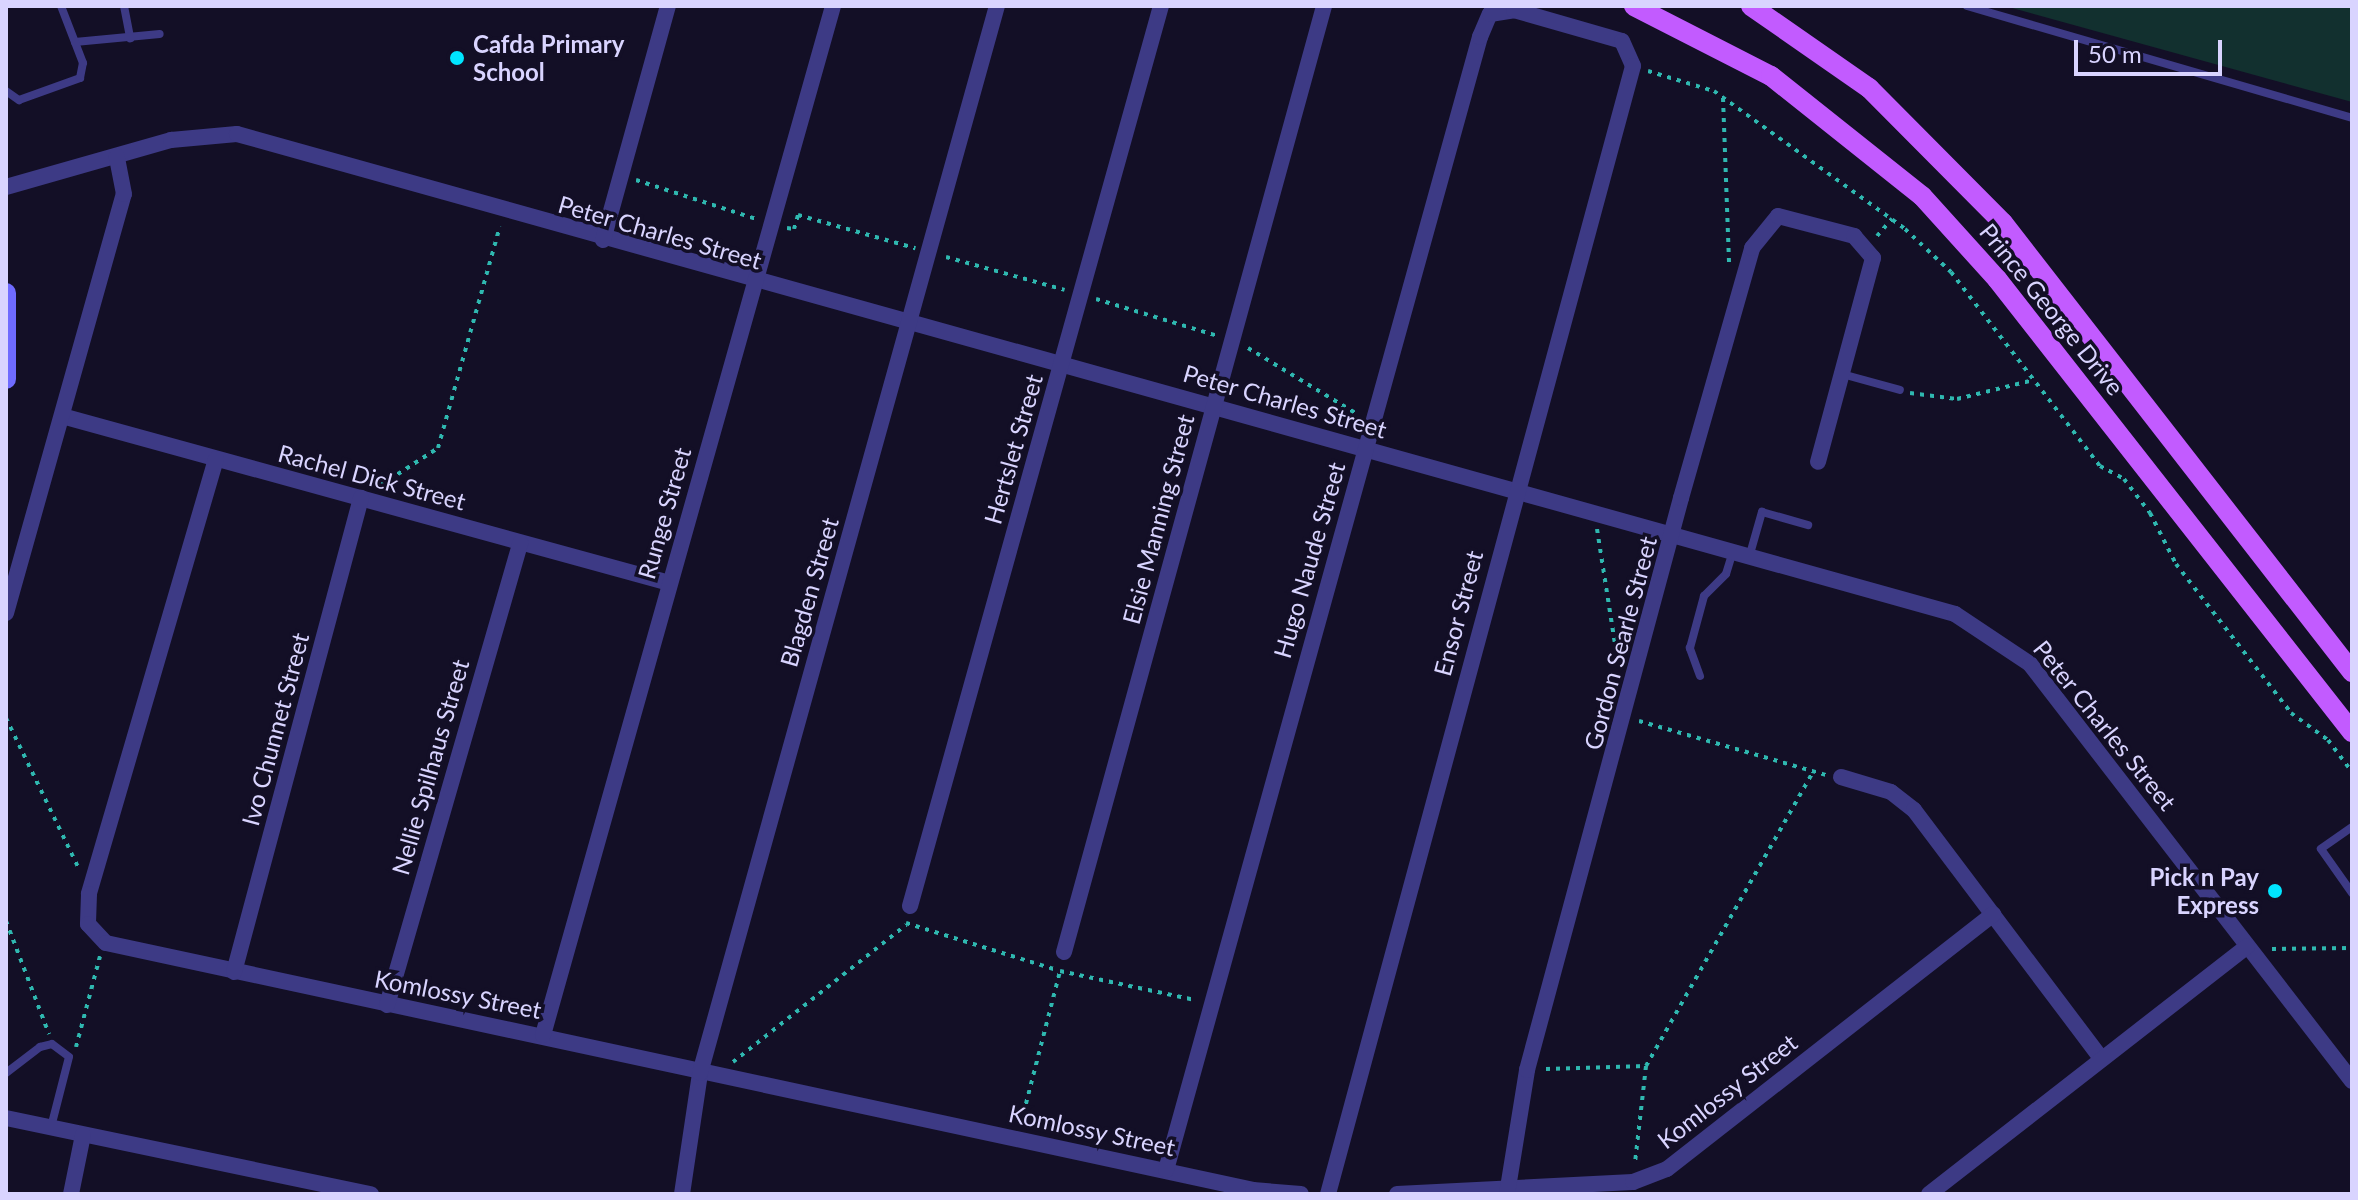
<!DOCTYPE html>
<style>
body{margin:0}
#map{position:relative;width:2358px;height:1200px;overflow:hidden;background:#130f26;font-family:Lato,sans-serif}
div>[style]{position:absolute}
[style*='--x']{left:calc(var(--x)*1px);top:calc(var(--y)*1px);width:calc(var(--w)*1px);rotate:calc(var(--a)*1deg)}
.green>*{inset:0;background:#12302f}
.path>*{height:4px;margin-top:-2px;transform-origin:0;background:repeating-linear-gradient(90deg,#2fb8b0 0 4px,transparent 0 10px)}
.lane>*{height:8px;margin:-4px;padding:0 4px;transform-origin:4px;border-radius:4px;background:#3d3a85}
.street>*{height:16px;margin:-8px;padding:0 8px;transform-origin:8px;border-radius:8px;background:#3d3a85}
.secondary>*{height:20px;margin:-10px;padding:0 10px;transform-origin:10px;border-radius:10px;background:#6f6bff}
.primary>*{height:20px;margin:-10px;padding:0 10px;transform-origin:10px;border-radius:10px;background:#c25bff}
.dots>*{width:22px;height:22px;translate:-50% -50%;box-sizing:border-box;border:4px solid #130f26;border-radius:50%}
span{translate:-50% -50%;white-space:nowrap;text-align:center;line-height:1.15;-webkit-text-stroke:7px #130f26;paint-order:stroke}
.poi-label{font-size:24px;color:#d9d4ff;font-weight:700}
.left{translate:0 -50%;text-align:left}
.right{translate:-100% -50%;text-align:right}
.street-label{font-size:24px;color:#d9d4ff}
.frame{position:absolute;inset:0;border:8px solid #d9d4ff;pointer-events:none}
.scale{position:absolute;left:2074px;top:40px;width:148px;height:36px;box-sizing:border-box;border:4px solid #d9d4ff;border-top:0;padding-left:10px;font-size:24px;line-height:28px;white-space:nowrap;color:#d9d4ff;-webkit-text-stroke:6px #130f26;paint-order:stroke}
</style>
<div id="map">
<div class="green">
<i style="clip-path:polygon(2005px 6px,2352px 6px,2352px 102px)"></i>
</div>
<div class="path">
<i style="--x:1648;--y:71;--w:69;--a:16.9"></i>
<i style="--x:1714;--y:91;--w:236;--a:35.8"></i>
<i style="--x:1905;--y:229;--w:63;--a:43.1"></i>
<i style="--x:1951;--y:272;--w:245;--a:52.5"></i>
<i style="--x:2100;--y:466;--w:27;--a:28"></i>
<i style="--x:2124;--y:479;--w:43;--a:52.6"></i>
<i style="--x:2150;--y:513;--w:57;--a:63"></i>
<i style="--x:2176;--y:564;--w:188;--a:52.3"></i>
<i style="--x:2291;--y:713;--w:46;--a:36.1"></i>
<i style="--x:2328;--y:740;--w:40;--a:53"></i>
<i style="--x:1723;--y:98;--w:165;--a:87.9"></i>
<i style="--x:636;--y:180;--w:126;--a:18"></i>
<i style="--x:787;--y:228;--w:7;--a:8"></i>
<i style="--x:794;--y:229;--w:15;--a:-74"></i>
<i style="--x:798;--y:215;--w:122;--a:15.8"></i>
<i style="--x:1877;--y:236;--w:23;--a:-49"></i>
<i style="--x:946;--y:257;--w:123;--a:15.5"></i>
<i style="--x:1096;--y:299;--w:127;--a:16.9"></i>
<i style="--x:1248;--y:348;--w:127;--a:31.2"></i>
<i style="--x:1910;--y:393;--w:47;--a:7.3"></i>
<i style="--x:1957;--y:399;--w:79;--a:-13.9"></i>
<i style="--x:381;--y:485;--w:68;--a:-33"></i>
<i style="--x:438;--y:448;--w:230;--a:-74.4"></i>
<i style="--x:1597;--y:529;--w:136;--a:81.1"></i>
<i style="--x:6;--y:718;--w:168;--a:64.2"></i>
<i style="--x:1639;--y:721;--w:195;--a:16.1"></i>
<i style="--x:6;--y:921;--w:121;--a:69.2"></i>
<i style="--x:906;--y:923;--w:158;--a:17.3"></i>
<i style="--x:2272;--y:949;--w:80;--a:-0.7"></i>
<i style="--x:76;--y:1047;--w:94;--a:-75.2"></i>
<i style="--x:733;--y:1062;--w:221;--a:-38.4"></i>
<i style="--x:1646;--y:1066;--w:338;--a:-60.4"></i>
<i style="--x:1546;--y:1069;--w:100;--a:-1.7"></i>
<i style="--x:1646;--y:1066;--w:98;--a:96.5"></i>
<i style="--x:1021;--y:1123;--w:157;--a:-75.6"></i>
<i style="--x:1060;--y:971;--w:138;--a:12.1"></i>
</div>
<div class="lane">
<i style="--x:124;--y:6;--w:33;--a:79"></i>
<i style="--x:1967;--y:6;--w:401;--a:16.2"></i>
<i style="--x:75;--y:42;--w:85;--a:-5.4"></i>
<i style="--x:6;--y:91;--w:16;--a:35"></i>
<i style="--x:19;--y:100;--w:65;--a:-19.8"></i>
<i style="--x:80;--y:78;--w:15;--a:-79"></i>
<i style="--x:83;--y:63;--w:61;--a:-111.1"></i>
<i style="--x:1842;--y:374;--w:60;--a:15.4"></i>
<i style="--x:1750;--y:554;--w:44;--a:-74.1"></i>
<i style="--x:1762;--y:512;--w:48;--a:15.8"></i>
<i style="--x:1700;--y:676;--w:30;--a:-110"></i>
<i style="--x:1690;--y:648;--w:54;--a:-74.9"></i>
<i style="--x:1704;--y:596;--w:31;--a:-45"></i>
<i style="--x:1726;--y:574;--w:24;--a:-73"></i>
<i style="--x:2352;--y:827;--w:38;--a:145"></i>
<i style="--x:2321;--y:849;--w:54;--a:54.8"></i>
<i style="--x:6;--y:1073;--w:43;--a:-37.4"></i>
<i style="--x:40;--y:1047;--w:12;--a:-14"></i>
<i style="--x:52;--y:1044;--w:21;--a:37"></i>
<i style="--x:69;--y:1057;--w:72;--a:104.4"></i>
</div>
<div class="street">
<i style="--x:6;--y:187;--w:172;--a:-15.9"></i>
<i style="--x:171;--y:140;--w:66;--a:-5.2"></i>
<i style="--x:237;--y:134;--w:1784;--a:15.61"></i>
<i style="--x:1955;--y:614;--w:90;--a:33.7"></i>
<i style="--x:2030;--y:664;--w:527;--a:52.33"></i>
<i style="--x:603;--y:240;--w:243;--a:-74.5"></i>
<i style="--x:62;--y:416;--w:630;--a:15.38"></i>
<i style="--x:216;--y:459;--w:453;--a:106.3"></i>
<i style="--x:89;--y:894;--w:30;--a:92"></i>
<i style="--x:88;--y:924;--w:26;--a:47"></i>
<i style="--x:106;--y:943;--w:1173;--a:12.15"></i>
<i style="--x:1253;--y:1190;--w:48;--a:4.8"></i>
<i style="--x:6;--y:613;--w:435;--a:-74.3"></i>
<i style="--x:124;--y:194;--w:38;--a:-101"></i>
<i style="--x:1841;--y:777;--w:52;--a:16.7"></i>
<i style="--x:1891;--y:792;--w:29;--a:38"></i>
<i style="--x:1914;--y:810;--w:311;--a:53"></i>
<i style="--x:910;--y:906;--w:934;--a:-74.42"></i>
<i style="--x:1064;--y:952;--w:981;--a:-74.63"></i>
<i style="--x:234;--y:972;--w:491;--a:-75"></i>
<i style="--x:387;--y:1005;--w:481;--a:-73.9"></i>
<i style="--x:543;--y:1035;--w:1069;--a:-74.26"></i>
<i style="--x:6;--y:1118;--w:373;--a:11.8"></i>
<i style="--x:1166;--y:1170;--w:1176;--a:-74.51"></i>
<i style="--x:1480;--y:37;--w:25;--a:-67"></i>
<i style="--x:1490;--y:14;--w:24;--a:-9"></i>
<i style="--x:1514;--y:10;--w:112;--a:16"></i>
<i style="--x:1622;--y:41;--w:27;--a:66"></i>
<i style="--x:1633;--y:66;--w:1169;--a:105.13"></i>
<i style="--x:71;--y:1194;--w:60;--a:-78.5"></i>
<i style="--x:682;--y:1194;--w:122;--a:-81.5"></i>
<i style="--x:700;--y:1073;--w:1108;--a:-74.45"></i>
<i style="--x:1397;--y:1194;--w:236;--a:-2.9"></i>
<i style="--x:1633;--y:1182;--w:36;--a:-21"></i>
<i style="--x:1667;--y:1169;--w:414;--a:-38"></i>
<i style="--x:1507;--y:1194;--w:126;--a:-80.8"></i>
<i style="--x:1527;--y:1070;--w:592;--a:-74.93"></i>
<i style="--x:1681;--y:498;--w:260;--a:-74.1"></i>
<i style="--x:1752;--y:248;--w:41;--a:-50.9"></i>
<i style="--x:1778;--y:216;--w:79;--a:14.7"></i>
<i style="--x:1854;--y:236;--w:29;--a:49"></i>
<i style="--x:1873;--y:258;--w:211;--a:105.1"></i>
<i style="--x:1929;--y:1194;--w:403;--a:-37.9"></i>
</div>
<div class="secondary">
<i style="--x:6;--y:293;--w:86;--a:90"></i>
</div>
<div class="primary">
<i style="--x:1634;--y:6;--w:154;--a:27.1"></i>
<i style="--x:1771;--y:76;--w:193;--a:38.5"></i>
<i style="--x:1922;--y:196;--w:112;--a:47.9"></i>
<i style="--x:1997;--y:279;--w:576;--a:51.92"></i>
<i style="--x:1751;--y:6;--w:144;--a:34.8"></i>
<i style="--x:1869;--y:88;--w:190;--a:45.2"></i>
<i style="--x:2003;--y:223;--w:569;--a:52.14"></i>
</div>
<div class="dots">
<i style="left:457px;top:58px;background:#00e5ff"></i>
<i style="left:2275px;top:891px;background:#00e5ff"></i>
</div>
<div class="poi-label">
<span class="left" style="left:473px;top:58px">Cafda Primary<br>School</span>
<span class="right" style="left:2259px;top:891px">Pick n Pay<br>Express</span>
</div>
<div class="street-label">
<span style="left:660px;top:232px;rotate:16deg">Peter Charles Street</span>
<span style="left:2052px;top:309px;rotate:51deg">Prince George Drive</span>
<span style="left:1285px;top:401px;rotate:16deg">Peter Charles Street</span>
<span style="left:1013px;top:449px;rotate:-74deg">Hertslet Street</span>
<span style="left:372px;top:477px;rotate:15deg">Rachel Dick Street</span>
<span style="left:664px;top:513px;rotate:-74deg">Runge Street</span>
<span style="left:1158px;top:519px;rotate:-75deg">Elsie Manning Street</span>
<span style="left:1309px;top:560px;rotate:-74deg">Hugo Naude Street</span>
<span style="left:809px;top:592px;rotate:-74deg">Blagden Street</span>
<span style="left:1458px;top:613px;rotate:-75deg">Ensor Street</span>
<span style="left:1620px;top:643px;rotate:-75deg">Gordon Searle Street</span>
<span style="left:2105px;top:725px;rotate:51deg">Peter Charles Street</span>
<span style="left:275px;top:729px;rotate:-75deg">Ivo Chunnet Street</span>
<span style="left:430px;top:767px;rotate:-74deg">Nellie Spilhaus Street</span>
<span style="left:458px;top:994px;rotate:11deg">Komlossy Street</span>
<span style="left:1727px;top:1091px;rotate:-38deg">Komlossy Street</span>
<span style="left:1092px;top:1130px;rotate:12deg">Komlossy Street</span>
</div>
<div class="frame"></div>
<div class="scale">50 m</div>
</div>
